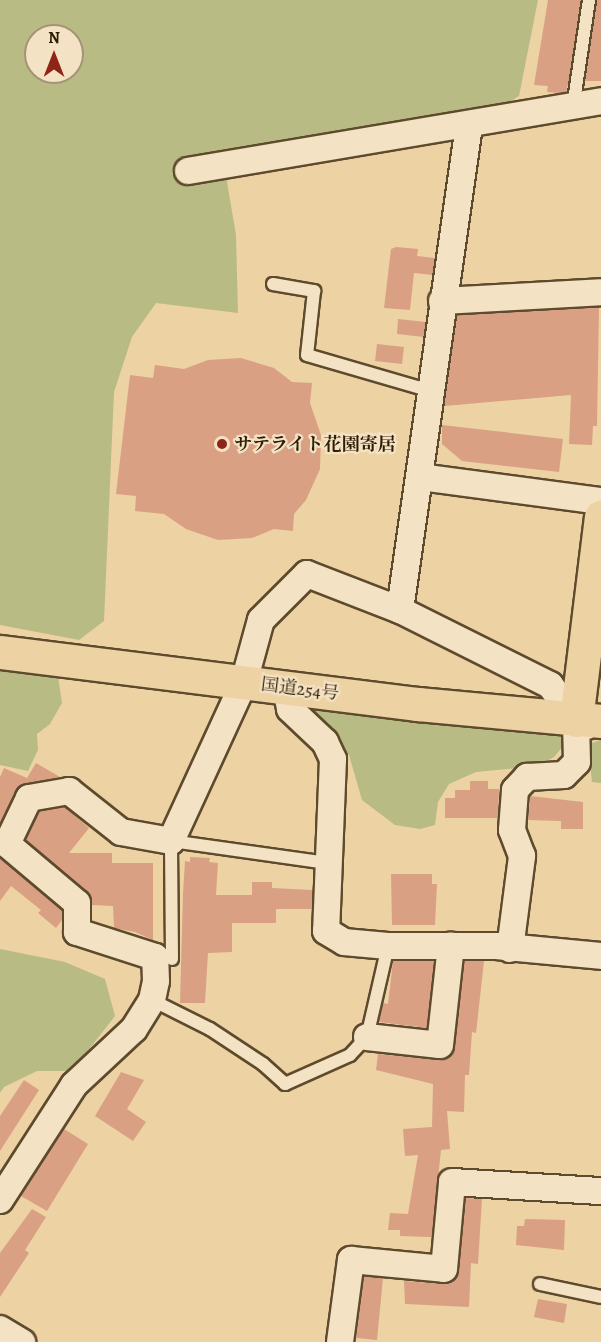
<!DOCTYPE html>
<meta charset="utf-8">
<style>
body{margin:0}
#map{position:relative;width:601px;height:1342px;overflow:hidden;background:#edd2a4;font-family:Alegreya,"Noto Serif JP",serif}
div>[style]{position:absolute}
[style*='--x']{left:calc(var(--x)*1px);top:calc(var(--y)*1px);width:calc(var(--w)*1px);rotate:calc(var(--a)*1deg)}
.green>*{inset:0;background:#b9bb85}
.building>*{inset:0;background:#daa083}
.roads{filter:drop-shadow(2px 0 #5e4a2c) drop-shadow(-2px 0 #5e4a2c) drop-shadow(0 2px #5e4a2c) drop-shadow(0 -2px #5e4a2c)}
.lane>*{height:12px;margin:-6px;padding:0 6px;transform-origin:6px;border-radius:6px;background:#f3e2c4}
.street>*{height:26px;margin:-13px;padding:0 13px;transform-origin:13px;border-radius:13px;background:#f3e2c4}
.primary>*{height:33px;margin:-16.5px;padding:0 16.5px;transform-origin:16.5px;border-radius:16.5px;background:#edd2a4}
.highway>*{height:33px;margin:-16.5px;padding:0 16.5px;transform-origin:16.5px;border-radius:16.5px;background:#edd2a4}
.dots>*{width:16px;height:16px;translate:-50% -50%;box-sizing:border-box;border:3px solid #f3e2c4;border-radius:50%}
span{translate:-50% -50%;white-space:nowrap;text-align:center;line-height:1.15;-webkit-text-stroke:4.5px #f3e2c4;paint-order:stroke}
.poi-label{font-size:18px;color:#2f1c04;font-weight:700}
.left{translate:0 -50%;text-align:left}
.street-label{font-size:18px;color:#2f1c04}
.north{position:absolute;left:24px;top:24px;width:60px;height:60px;box-sizing:border-box;background:#f3e2c4;border:2px solid #a59377;border-radius:50%;rotate:0deg;font-size:16px;font-weight:700;line-height:24px;text-align:center;color:#2f1c04}
.north::after{content:'';display:block;margin:auto;width:21px;height:27px;background:#8f2418;clip-path:polygon(50% 0,100% 100%,50% 72%,0 100%)}
</style>
<div id="map">
<div class="green">
<i style="clip-path:polygon(evenodd,0 0,538px 0,519px 96px,488px 115px,234px 153px,227px 182px,236px 235px,238px 313px,156px 303px,132px 337px,114px 392px,104px 621px,79px 640px,0 625px,0 0,36px 36px,72px 36px,72px 72px,36px 72px,36px 36px)"></i>
<i style="clip-path:polygon(0 666px,58px 676px,62px 703px,50px 724px,37px 734px,38px 750px,28px 771px,0 765px)"></i>
<i style="clip-path:polygon(316px 705px,436px 724px,460px 719px,561px 728px,565px 744px,554px 757px,538px 766px,476px 772px,449px 784px,438px 802px,435px 825px,420px 829px,395px 825px,362px 800px,349px 755px,320px 727px,310px 710px)"></i>
<i style="clip-path:polygon(601px 740px,601px 783px,592px 782px,588px 744px)"></i>
<i style="clip-path:polygon(0 949px,65px 962px,105px 979px,115px 1016px,72px 1071px,37px 1071px,4px 1087px,0 1093px)"></i>
</div>
<div class="building">
<i style="clip-path:polygon(548px 0,581px 0,569px 81px,566px 92px,559px 93px,547px 92px,548px 86px,534px 85px)"></i>
<i style="clip-path:polygon(597px 0,601px 0,601px 81px,585px 81px)"></i>
<i style="clip-path:polygon(396px 247px,418px 249px,417px 256px,435px 258px,433px 275px,414px 273px,410px 310px,384px 308px,391px 249px)"></i>
<i style="clip-path:polygon(599px 307px,597px 426px,593px 426px,592px 445px,569px 444px,571px 395px,444px 406px,457px 315px)"></i>
<i style="clip-path:polygon(398px 319px,426px 322px,424px 337px,397px 334px)"></i>
<i style="clip-path:polygon(377px 344px,404px 347px,402px 364px,375px 361px)"></i>
<i style="clip-path:polygon(241px 358px,274px 368px,292px 382px,312px 383px,310px 403px,321px 435px,320px 469px,306px 500px,294px 514px,293px 531px,274px 529px,252px 538px,218px 540px,186px 529px,164px 514px,135px 511px,136px 496px,116px 494px,130px 375px,153px 378px,155px 365px,184px 369px,208px 360px)"></i>
<i style="clip-path:polygon(442px 425px,563px 439px,559px 472px,462px 461px,442px 444px)"></i>
<i style="clip-path:polygon(36px 763px,60px 777px,20px 786px,0 824px,0 777px,4px 768px,27px 778px)"></i>
<i style="clip-path:polygon(470px 781px,488px 781px,488px 789px,499px 789px,498px 818px,445px 818px,445px 798px,455px 798px,455px 790px,470px 790px)"></i>
<i style="clip-path:polygon(530px 796px,583px 802px,583px 829px,561px 829px,561px 821px,528px 820px)"></i>
<i style="clip-path:polygon(65px 807px,89px 828px,69px 853px,112px 853px,112px 863px,153px 863px,153px 940px,135px 932px,114px 928px,113px 906px,92px 905px,87px 892px,26px 840px,39px 811px)"></i>
<i style="clip-path:polygon(190px 857px,210px 858px,209px 862px,218px 863px,216px 895px,252px 895px,252px 882px,272px 882px,272px 888px,313px 890px,312px 909px,276px 909px,276px 923px,232px 923px,232px 952px,208px 953px,205px 1003px,180px 1003px,183px 893px,185px 861px,190px 862px)"></i>
<i style="clip-path:polygon(0 858px,62px 910px,62px 920px,56px 928px,38px 913px,41px 910px,11px 886px,0 901px)"></i>
<i style="clip-path:polygon(391px 874px,432px 874px,432px 884px,437px 884px,435px 925px,392px 925px)"></i>
<i style="clip-path:polygon(393px 961px,434px 961px,427px 1028px,379px 1022px,383px 1003px,388px 1004px)"></i>
<i style="clip-path:polygon(464px 961px,484px 961px,476px 1033px,472px 1032px,469px 1075px,465px 1075px,464px 1112px,447px 1111px,450px 1149px,441px 1150px,432px 1237px,400px 1236px,400px 1230px,388px 1230px,390px 1213px,408px 1214px,418px 1155px,405px 1156px,403px 1129px,432px 1127px,433px 1084px,376px 1070px,378px 1054px,438px 1060px,452px 1054px)"></i>
<i style="clip-path:polygon(121px 1072px,144px 1080px,127px 1109px,146px 1122px,133px 1141px,95px 1116px)"></i>
<i style="clip-path:polygon(24px 1080px,39px 1090px,0 1151px,0 1116px)"></i>
<i style="clip-path:polygon(64px 1129px,88px 1144px,47px 1211px,21px 1196px)"></i>
<i style="clip-path:polygon(466px 1198px,482px 1199px,478px 1264px,471px 1263px,469px 1307px,405px 1304px,404px 1281px,443px 1284px,457px 1277px)"></i>
<i style="clip-path:polygon(32px 1209px,46px 1217px,25px 1250px,29px 1253px,0 1297px,0 1253px)"></i>
<i style="clip-path:polygon(525px 1219px,565px 1220px,564px 1250px,516px 1245px,517px 1226px,524px 1226px)"></i>
<i style="clip-path:polygon(364px 1276px,383px 1278px,377px 1340px,356px 1338px)"></i>
<i style="clip-path:polygon(538px 1299px,567px 1304px,564px 1323px,534px 1317px)"></i>
</div>
<div class="roads">
<div class="lane">
<i style="--x:573;--y:107;--w:108;--a:-81.5"></i>
<i style="--x:273;--y:284;--w:42;--a:9.7"></i>
<i style="--x:314;--y:291;--w:64;--a:96.2"></i>
<i style="--x:307;--y:355;--w:129;--a:16.2"></i>
<i style="--x:172;--y:959;--w:118;--a:-90.5"></i>
<i style="--x:171;--y:841;--w:159;--a:8"></i>
<i style="--x:152;--y:1000;--w:65;--a:26.6"></i>
<i style="--x:210;--y:1029;--w:64;--a:33.4"></i>
<i style="--x:263;--y:1064;--w:30;--a:42"></i>
<i style="--x:285;--y:1084;--w:71;--a:-24"></i>
<i style="--x:350;--y:1055;--w:25;--a:-47"></i>
<i style="--x:367;--y:1037;--w:93;--a:-77"></i>
<i style="--x:540;--y:1284;--w:62;--a:12"></i>
</div>
<div class="street">
<i style="--x:188;--y:171;--w:419;--a:-9.6"></i>
<i style="--x:442;--y:301;--w:159;--a:-3.2"></i>
<i style="--x:421;--y:477;--w:182;--a:7.6"></i>
<i style="--x:400;--y:610;--w:489;--a:-81.9"></i>
<i style="--x:286;--y:688;--w:21;--a:79"></i>
<i style="--x:290;--y:709;--w:48;--a:43.3"></i>
<i style="--x:325;--y:742;--w:19;--a:65"></i>
<i style="--x:333;--y:759;--w:172;--a:92.3"></i>
<i style="--x:326;--y:931;--w:21;--a:31"></i>
<i style="--x:344;--y:942;--w:44;--a:5.2"></i>
<i style="--x:388;--y:946;--w:108;--a:0"></i>
<i style="--x:496;--y:946;--w:105;--a:5.4"></i>
<i style="--x:510;--y:949;--w:94;--a:-82.6"></i>
<i style="--x:522;--y:856;--w:28;--a:-111"></i>
<i style="--x:512;--y:830;--w:40;--a:-85.7"></i>
<i style="--x:515;--y:790;--w:18;--a:-47"></i>
<i style="--x:527;--y:777;--w:37;--a:-3"></i>
<i style="--x:564;--y:775;--w:18;--a:-45"></i>
<i style="--x:577;--y:762;--w:42;--a:-91.4"></i>
<i style="--x:367;--y:1037;--w:73;--a:6.3"></i>
<i style="--x:440;--y:1045;--w:100;--a:-83.7"></i>
<i style="--x:0;--y:1200;--w:137;--a:-57.2"></i>
<i style="--x:74;--y:1085;--w:82;--a:-43"></i>
<i style="--x:134;--y:1029;--w:34;--a:-58"></i>
<i style="--x:152;--y:1000;--w:19;--a:-78"></i>
<i style="--x:156;--y:981;--w:24;--a:-92"></i>
<i style="--x:155;--y:957;--w:82;--a:-162.2"></i>
<i style="--x:77;--y:932;--w:29;--a:-90"></i>
<i style="--x:77;--y:903;--w:92;--a:-139.9"></i>
<i style="--x:7;--y:844;--w:51;--a:-64.4"></i>
<i style="--x:29;--y:798;--w:41;--a:-9.9"></i>
<i style="--x:69;--y:791;--w:66;--a:38.3"></i>
<i style="--x:121;--y:832;--w:51;--a:10.2"></i>
<i style="--x:171;--y:841;--w:175;--a:-65.3"></i>
<i style="--x:244;--y:682;--w:64;--a:-74.7"></i>
<i style="--x:261;--y:620;--w:65;--a:-45"></i>
<i style="--x:307;--y:574;--w:100;--a:21.2"></i>
<i style="--x:400;--y:610;--w:168;--a:26.6"></i>
<i style="--x:550;--y:685;--w:44;--a:53.4"></i>
<i style="--x:576;--y:720;--w:12;--a:31"></i>
<i style="--x:0;--y:1329;--w:26;--a:31"></i>
<i style="--x:340;--y:1342;--w:83;--a:-82.4"></i>
<i style="--x:351;--y:1260;--w:93;--a:5.5"></i>
<i style="--x:444;--y:1269;--w:87;--a:-84.7"></i>
<i style="--x:452;--y:1182;--w:149;--a:3.5"></i>
</div>
<div class="primary">
<i style="--x:576;--y:720;--w:205;--a:-83"></i>
</div>
<div class="highway">
<i style="--x:0;--y:652;--w:421;--a:7.1"></i>
<i style="--x:418;--y:704;--w:184;--a:5.3"></i>
</div>
</div>
<div class="dots">
<i style="left:222px;top:444px;background:#8f2418"></i>
</div>
<div class="poi-label">
<span class="left" style="left:234px;top:444px">サテライト花園寄居</span>
</div>
<div class="street-label">
<span style="left:300px;top:689px;rotate:7deg">国道254号</span>
</div>
<div class="north">N</div>
</div>
